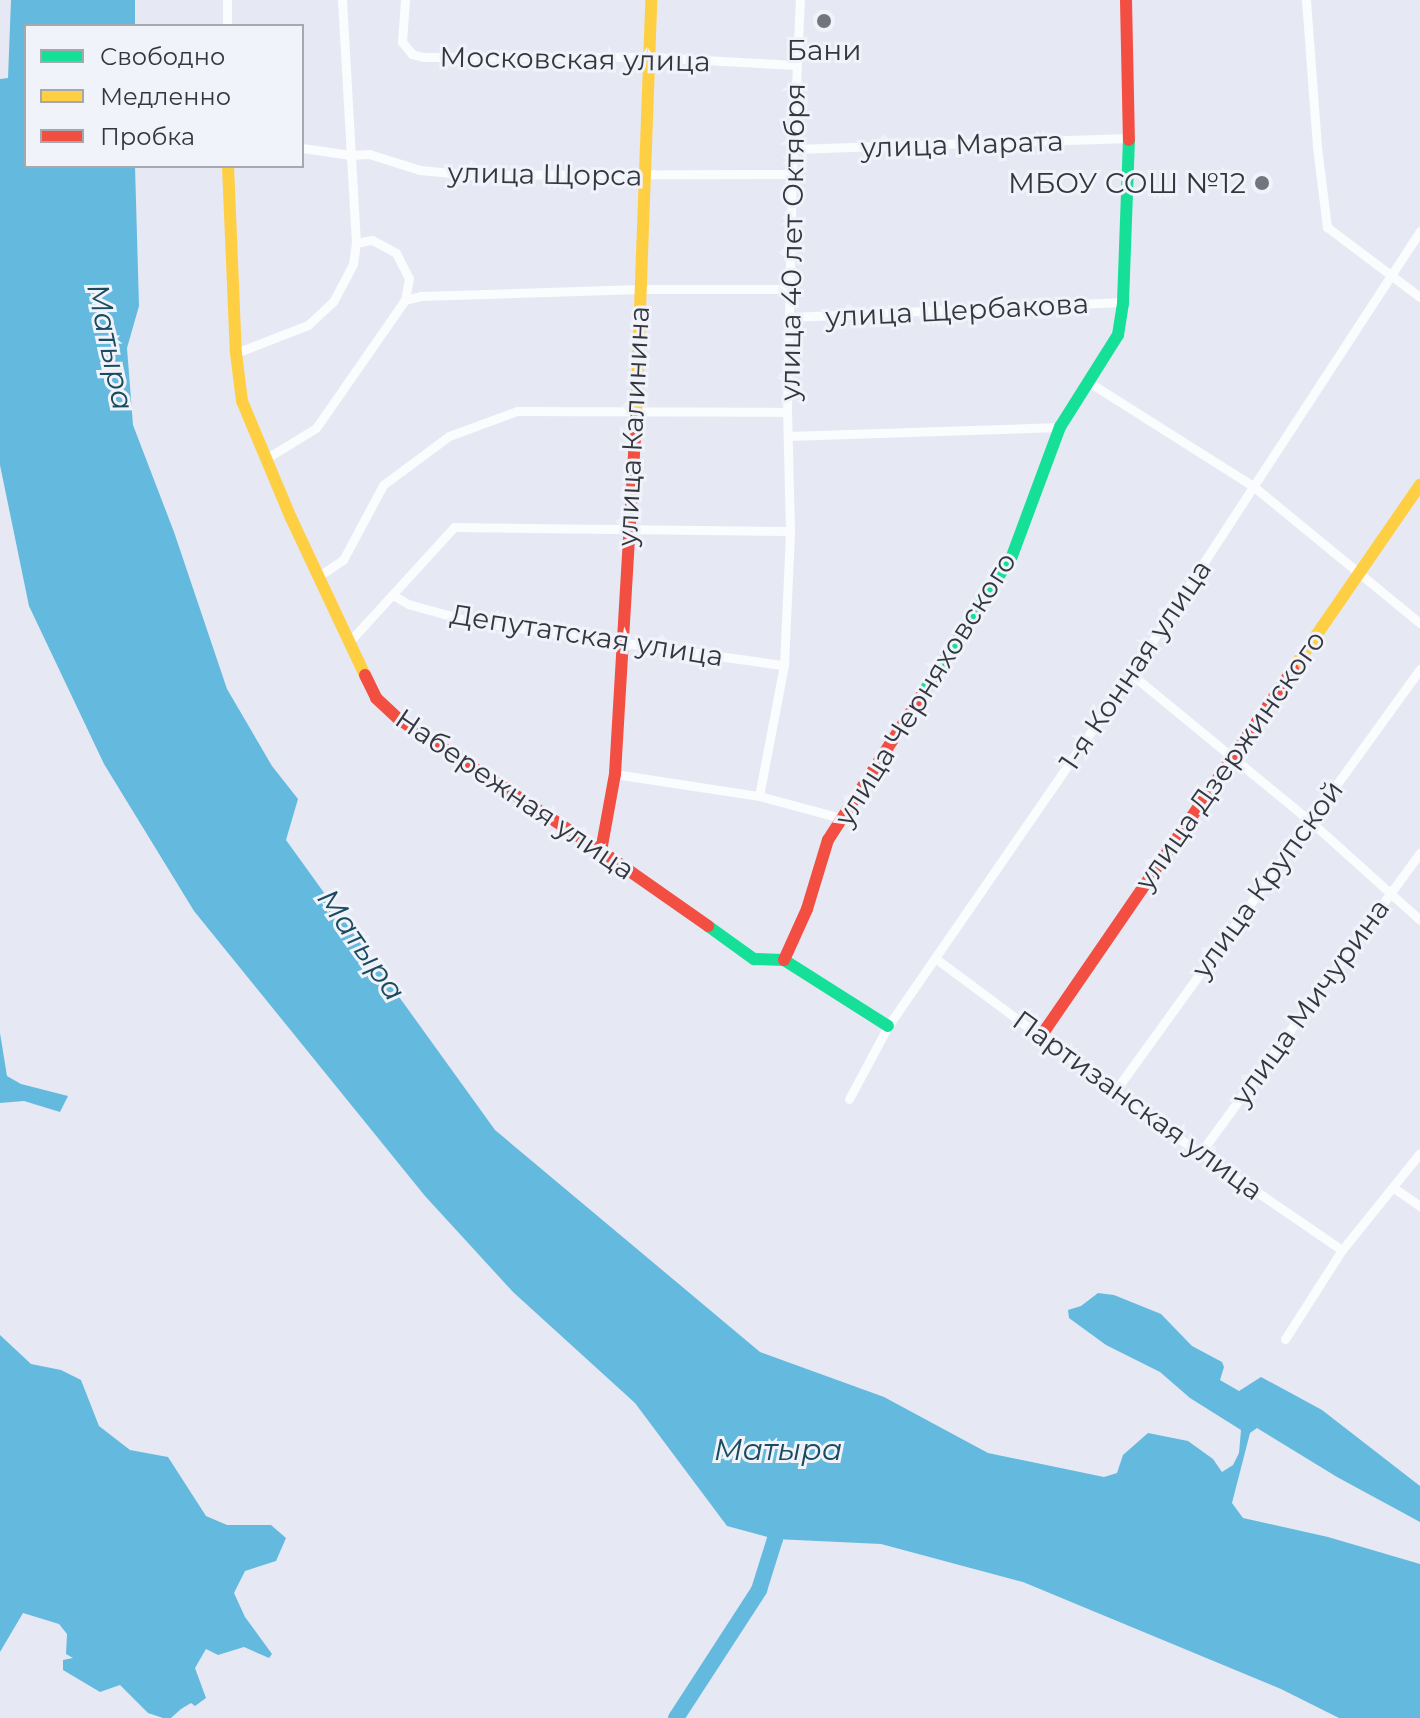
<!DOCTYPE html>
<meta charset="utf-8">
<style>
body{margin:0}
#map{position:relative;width:1420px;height:1718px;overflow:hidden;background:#e6e8f4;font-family:Montserrat,sans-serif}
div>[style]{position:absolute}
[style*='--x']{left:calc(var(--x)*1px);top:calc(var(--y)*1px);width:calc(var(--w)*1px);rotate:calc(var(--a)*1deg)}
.water>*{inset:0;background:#64bade}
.river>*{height:16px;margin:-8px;padding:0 8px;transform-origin:8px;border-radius:8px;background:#64bade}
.street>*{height:9px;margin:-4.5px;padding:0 4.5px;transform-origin:4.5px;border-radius:4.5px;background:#fbfcfd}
.fast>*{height:12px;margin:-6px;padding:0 6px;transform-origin:6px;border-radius:6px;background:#16e098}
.slow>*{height:12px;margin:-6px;padding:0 6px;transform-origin:6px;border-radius:6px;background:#ffcf43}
.jam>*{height:12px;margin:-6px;padding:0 6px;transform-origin:6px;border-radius:6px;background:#f24e42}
.dots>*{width:22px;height:22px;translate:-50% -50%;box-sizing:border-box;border:4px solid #f1f3fb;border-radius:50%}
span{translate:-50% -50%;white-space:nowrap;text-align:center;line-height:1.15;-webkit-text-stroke:6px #f1f3fb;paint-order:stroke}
.poi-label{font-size:28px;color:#35373f}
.right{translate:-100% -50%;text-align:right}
.street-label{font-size:28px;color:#35373f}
.water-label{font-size:30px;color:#1b4b5e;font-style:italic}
.legend{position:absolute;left:24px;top:24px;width:280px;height:144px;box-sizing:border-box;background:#f1f3fb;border:2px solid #a6a8b0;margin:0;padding:10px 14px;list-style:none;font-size:24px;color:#35373f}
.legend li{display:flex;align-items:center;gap:16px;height:40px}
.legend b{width:40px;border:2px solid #a6a8b0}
</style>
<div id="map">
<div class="water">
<i style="clip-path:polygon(11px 0,135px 0,135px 26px,26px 26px,26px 166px,135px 166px,139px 306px,127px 348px,133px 425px,174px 532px,227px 689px,272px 766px,298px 799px,286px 840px,495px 1130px,760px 1352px,884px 1397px,988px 1453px,1104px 1477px,1117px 1473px,1123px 1455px,1148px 1433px,1188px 1441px,1213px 1459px,1222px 1472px,1233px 1465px,1239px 1453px,1241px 1430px,1190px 1398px,1160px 1372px,1106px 1345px,1069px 1318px,1068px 1310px,1081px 1306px,1098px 1293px,1114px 1295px,1161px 1314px,1192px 1346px,1222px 1362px,1224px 1367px,1220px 1380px,1239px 1391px,1261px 1377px,1322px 1410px,1420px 1486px,1420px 1522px,1337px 1477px,1257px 1428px,1250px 1433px,1232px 1503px,1243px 1518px,1328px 1537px,1420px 1564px,1420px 1718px,1339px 1718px,1281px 1689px,1023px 1582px,881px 1544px,775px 1539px,727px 1526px,635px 1403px,513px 1292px,425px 1196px,194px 911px,104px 764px,29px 606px,0 465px,0 79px,8px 78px)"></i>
<i style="clip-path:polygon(0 1033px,7px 1076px,21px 1084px,68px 1096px,60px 1112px,24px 1101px,0 1103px)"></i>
<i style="clip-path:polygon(0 1335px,31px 1364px,61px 1370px,81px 1380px,99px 1426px,130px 1450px,168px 1457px,206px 1516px,227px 1525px,271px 1525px,286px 1538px,276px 1561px,245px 1571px,234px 1593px,245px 1617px,272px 1654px,269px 1658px,244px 1647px,218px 1655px,206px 1649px,195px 1668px,206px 1698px,195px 1706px,191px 1703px,181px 1709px,171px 1718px,163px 1718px,148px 1713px,120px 1685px,100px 1692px,63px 1670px,63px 1660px,73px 1658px,66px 1654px,67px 1634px,59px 1624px,23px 1613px,0 1652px)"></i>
</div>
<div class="river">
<i style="--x:676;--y:1718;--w:153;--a:-57"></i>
<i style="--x:759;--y:1590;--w:53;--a:-72.6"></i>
<i style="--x:775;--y:1539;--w:20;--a:-87"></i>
</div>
<div class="street">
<i style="--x:227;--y:0;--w:26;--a:90"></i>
<i style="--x:405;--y:0;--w:42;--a:94.1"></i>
<i style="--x:402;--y:42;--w:16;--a:50"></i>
<i style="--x:412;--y:54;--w:11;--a:15"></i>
<i style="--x:423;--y:57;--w:225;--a:0"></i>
<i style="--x:648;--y:57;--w:148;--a:3.1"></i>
<i style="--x:1306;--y:0;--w:147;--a:85.7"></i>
<i style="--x:1317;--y:147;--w:81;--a:82.9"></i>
<i style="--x:1327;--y:227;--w:116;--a:37"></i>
<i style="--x:302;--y:148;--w:49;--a:8.3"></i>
<i style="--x:350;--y:155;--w:19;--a:-3"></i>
<i style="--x:369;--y:154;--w:53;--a:17.4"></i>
<i style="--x:420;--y:170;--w:51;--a:5.6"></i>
<i style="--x:471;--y:175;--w:321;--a:-0.2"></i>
<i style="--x:794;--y:149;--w:335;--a:-1.9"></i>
<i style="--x:356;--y:243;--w:16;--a:-11"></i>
<i style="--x:372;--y:240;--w:27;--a:28"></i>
<i style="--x:396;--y:253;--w:28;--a:63"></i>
<i style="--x:409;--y:278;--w:22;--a:100"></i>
<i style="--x:791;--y:317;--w:332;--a:-2.6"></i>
<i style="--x:236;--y:353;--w:77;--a:-21.3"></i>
<i style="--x:308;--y:325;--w:34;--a:-43"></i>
<i style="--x:333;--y:302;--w:43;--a:-62.2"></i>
<i style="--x:353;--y:264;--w:21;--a:-82"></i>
<i style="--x:356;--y:243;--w:243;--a:-93.3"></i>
<i style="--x:1090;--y:383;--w:193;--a:32.3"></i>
<i style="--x:1253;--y:486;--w:216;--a:39.4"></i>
<i style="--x:788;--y:436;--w:272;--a:-1.9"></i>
<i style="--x:267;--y:458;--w:57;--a:-31.5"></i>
<i style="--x:316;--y:428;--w:156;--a:-55.2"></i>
<i style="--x:405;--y:300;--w:16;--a:-14"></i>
<i style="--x:421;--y:296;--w:219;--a:-1.8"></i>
<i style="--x:640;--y:289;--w:151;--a:0"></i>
<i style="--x:319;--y:576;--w:29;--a:-34"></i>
<i style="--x:343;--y:560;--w:85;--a:-61.9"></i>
<i style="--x:383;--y:485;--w:82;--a:-36.6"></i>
<i style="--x:449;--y:436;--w:72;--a:-20.2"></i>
<i style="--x:517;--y:411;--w:270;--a:0.2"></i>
<i style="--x:393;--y:595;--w:17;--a:31"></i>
<i style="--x:408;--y:604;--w:63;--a:15.6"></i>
<i style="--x:469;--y:621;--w:318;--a:8"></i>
<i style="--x:350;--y:641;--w:154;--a:-47.6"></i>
<i style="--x:454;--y:527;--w:336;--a:0.7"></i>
<i style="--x:1131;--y:674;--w:230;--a:39.4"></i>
<i style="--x:1309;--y:820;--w:149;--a:42"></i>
<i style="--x:615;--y:774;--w:146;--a:8.7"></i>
<i style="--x:759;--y:796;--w:89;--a:15"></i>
<i style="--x:759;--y:796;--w:133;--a:-79.2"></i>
<i style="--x:784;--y:665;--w:134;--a:-87.4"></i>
<i style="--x:790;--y:531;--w:119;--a:-91.4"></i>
<i style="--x:787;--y:412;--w:238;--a:-88.8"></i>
<i style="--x:792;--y:174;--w:174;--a:-87.4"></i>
<i style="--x:935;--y:958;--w:294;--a:36.6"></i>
<i style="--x:1171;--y:1133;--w:207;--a:34.4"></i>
<i style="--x:1115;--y:1091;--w:521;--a:-54.14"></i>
<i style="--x:849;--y:1099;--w:83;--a:-61.9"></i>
<i style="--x:888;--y:1026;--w:428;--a:-55.4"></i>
<i style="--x:1131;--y:674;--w:529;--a:-56.88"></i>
<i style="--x:1201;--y:1152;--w:371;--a:-53.8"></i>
<i style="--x:1394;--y:1188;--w:32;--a:35"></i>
<i style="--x:1285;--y:1339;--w:106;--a:-57.4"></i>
<i style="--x:1342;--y:1250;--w:124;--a:-51.2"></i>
</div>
<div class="fast">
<i style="--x:923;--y:693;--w:163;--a:-57"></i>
<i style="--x:1012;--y:556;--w:138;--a:-69.6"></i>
<i style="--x:1060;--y:427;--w:109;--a:-57.8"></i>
<i style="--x:1118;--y:335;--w:33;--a:-81"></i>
<i style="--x:1123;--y:302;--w:162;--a:-87.9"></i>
<i style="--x:708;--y:926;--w:57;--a:35.7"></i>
<i style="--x:754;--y:959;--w:30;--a:2"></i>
<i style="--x:784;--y:960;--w:123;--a:32.4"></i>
</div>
<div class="slow">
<i style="--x:228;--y:166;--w:187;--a:87.6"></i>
<i style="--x:236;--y:353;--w:48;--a:82.9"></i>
<i style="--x:242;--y:401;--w:127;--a:67.3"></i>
<i style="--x:291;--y:518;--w:174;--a:64.8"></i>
<i style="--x:636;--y:418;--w:418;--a:-87.9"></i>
<i style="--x:1293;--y:669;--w:224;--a:-55.4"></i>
</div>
<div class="jam">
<i style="--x:1126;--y:0;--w:140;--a:88.8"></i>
<i style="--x:365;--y:675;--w:25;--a:64"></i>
<i style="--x:376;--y:698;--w:33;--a:43"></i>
<i style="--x:400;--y:720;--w:240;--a:33.1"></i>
<i style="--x:601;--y:851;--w:131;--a:35"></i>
<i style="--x:601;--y:851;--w:78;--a:-79.7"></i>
<i style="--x:615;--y:774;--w:357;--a:-86.6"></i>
<i style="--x:784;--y:960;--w:56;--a:-65.7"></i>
<i style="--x:807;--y:909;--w:72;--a:-73.1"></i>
<i style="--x:828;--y:840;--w:175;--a:-57.1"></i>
<i style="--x:1041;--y:1036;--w:445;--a:-55.5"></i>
</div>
<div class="dots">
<i style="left:824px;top:21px;background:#73757e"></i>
<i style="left:1262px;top:183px;background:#73757e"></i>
</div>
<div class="poi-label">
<span style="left:824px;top:50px">Бани</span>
<span class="right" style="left:1246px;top:183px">МБОУ СОШ №12</span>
</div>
<div class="street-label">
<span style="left:575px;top:59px;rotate:1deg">Московская улица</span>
<span style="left:962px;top:144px;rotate:-2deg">улица Марата</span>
<span style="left:545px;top:174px;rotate:1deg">улица Щорса</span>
<span style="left:792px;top:242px;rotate:-89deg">улица 40 лет Октября</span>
<span style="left:957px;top:310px;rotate:-3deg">улица Щербакова</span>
<span style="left:633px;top:426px;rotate:-87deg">улица Калинина</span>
<span style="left:587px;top:635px;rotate:9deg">Депутатская улица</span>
<span style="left:1135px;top:665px;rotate:-56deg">1-я Конная улица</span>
<span style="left:925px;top:689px;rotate:-58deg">улица Черняховского</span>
<span style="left:1230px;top:760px;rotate:-55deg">улица Дзержинского</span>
<span style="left:515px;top:794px;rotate:34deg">Набережная улица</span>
<span style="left:1267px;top:879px;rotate:-54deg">улица Крупской</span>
<span style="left:1310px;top:1002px;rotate:-54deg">улица Мичурина</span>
<span style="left:1138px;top:1105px;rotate:36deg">Партизанская улица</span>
</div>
<div class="water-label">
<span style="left:110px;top:347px;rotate:78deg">Матыра</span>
<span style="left:361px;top:945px;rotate:55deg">Матыра</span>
<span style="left:778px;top:1450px">Матыра</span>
</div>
<ul class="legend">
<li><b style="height:10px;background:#16e098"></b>Свободно</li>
<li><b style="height:10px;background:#ffcf43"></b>Медленно</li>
<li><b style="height:10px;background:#f24e42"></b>Пробка</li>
</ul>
</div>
